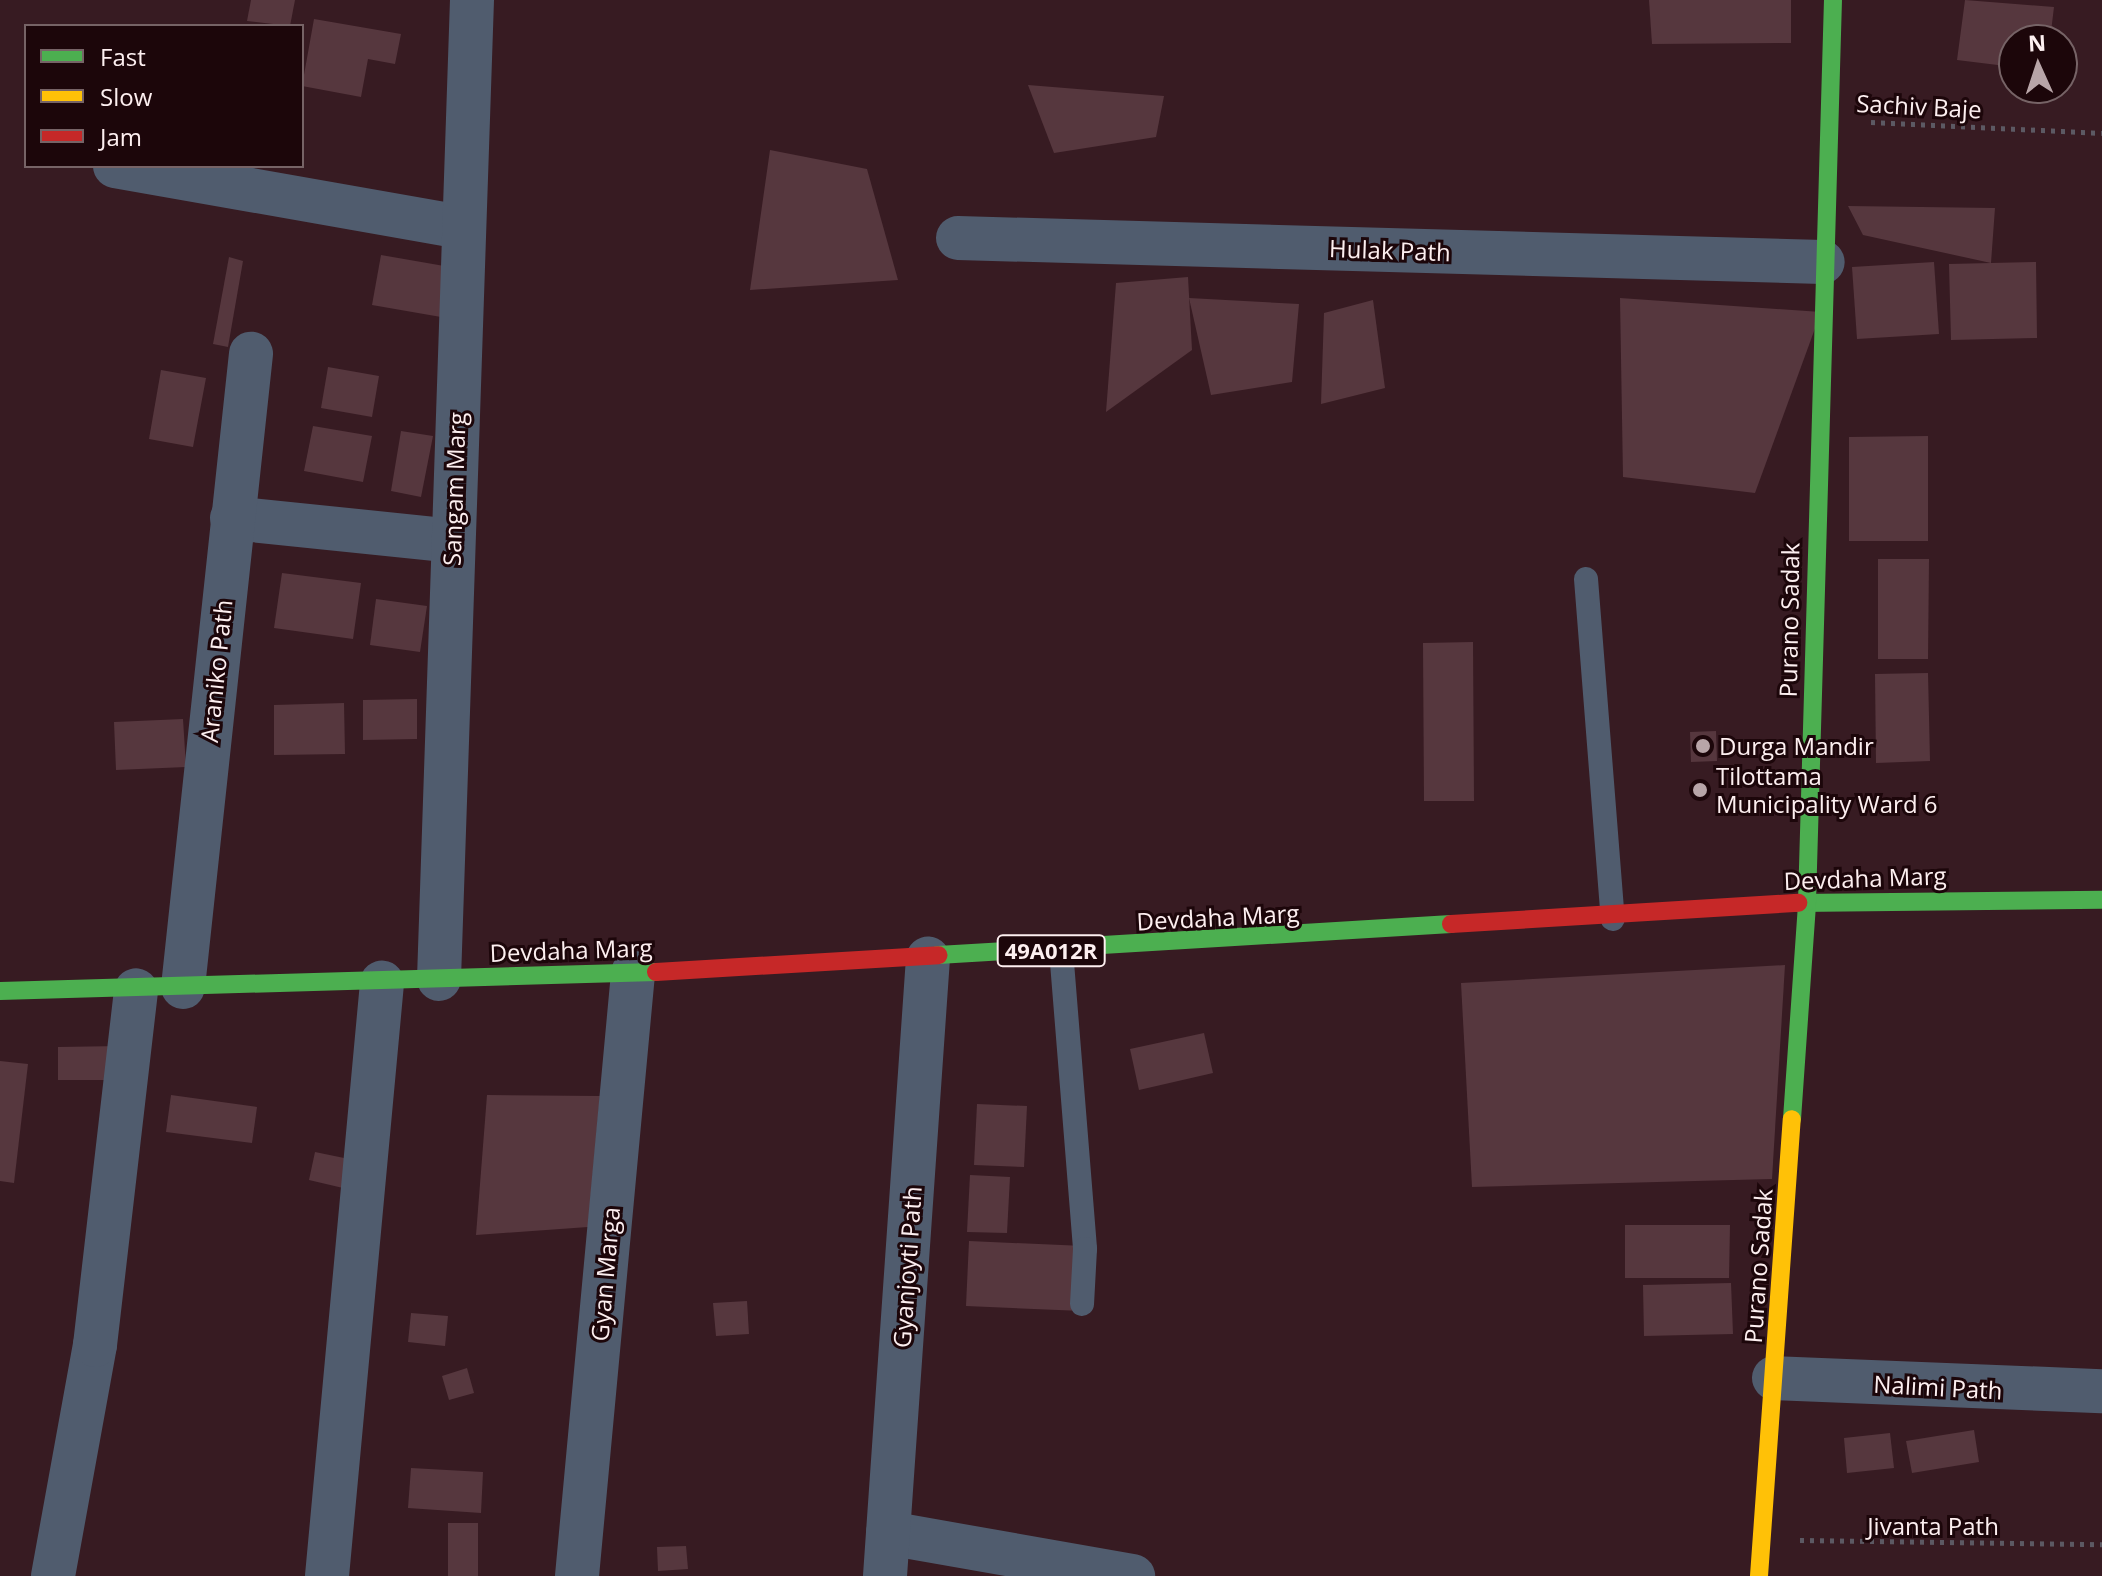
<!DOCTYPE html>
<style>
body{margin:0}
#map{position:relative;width:2102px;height:1576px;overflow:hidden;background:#371b22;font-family:"Open Sans",sans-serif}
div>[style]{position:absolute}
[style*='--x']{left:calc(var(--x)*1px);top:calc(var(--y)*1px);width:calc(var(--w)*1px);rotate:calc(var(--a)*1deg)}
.building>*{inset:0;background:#56373e}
.path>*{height:5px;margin-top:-2.5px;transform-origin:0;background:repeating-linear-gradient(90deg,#5c5963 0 4px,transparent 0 10px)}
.lane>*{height:24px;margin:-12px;padding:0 12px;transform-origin:12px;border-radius:12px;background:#505c6e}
.street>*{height:44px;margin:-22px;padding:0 22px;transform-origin:22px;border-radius:22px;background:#505c6e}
.fast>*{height:18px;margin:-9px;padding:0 9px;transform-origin:9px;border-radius:9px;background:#4caf50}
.slow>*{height:18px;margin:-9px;padding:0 9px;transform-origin:9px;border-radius:9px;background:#ffc107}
.jam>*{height:18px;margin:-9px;padding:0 9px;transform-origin:9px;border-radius:9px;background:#c62828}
.dots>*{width:22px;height:22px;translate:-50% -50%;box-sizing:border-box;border:4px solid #1c060a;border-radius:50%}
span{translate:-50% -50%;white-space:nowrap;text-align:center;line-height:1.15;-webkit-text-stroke:6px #1c060a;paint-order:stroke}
.shield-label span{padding:2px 6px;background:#1c060a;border:2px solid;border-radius:6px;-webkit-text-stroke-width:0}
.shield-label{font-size:22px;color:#fdeff0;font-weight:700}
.street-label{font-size:24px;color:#fdeff0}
.poi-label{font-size:24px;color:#fdeff0}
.left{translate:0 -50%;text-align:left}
.legend{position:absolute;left:24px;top:24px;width:280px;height:144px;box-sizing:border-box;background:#1c060a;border:2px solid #766366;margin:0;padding:10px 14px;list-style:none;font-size:24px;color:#fdeff0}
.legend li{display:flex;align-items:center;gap:16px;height:40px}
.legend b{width:40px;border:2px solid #766366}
.north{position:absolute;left:1998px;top:24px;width:80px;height:80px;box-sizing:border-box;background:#1c060a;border:2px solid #766366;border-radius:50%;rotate:357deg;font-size:22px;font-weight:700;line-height:32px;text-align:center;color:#fdeff0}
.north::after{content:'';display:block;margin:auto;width:28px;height:36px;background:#b8a5a8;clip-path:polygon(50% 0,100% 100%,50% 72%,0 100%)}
</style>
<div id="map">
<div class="building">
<i style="clip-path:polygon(251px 0,295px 0,290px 26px,247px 21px)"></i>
<i style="clip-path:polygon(1649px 0,1791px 0,1791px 43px,1652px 44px)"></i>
<i style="clip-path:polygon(1965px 0,2054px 7px,2050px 40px,2014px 40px,2014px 67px,1957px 60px)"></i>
<i style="clip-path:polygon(314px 19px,401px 34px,395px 64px,368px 59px,361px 97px,302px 86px)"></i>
<i style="clip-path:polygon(1028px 85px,1164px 96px,1156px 137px,1054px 153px)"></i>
<i style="clip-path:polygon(770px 150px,867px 169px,898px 280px,750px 290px)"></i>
<i style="clip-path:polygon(1848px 206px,1995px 208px,1991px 263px,2036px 262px,2037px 338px,1951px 340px,1949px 264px,1991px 263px,1863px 235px)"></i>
<i style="clip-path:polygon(381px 255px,450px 267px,441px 317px,372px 305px)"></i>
<i style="clip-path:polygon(229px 257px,243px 261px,228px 347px,213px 344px)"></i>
<i style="clip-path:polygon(1934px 262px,1939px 334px,1857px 339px,1852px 267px)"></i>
<i style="clip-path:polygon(1188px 277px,1192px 350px,1106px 412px,1116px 283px)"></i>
<i style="clip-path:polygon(1189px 298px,1299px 304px,1292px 382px,1211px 395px)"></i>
<i style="clip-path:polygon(1620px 298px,1821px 312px,1755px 493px,1623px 477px)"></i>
<i style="clip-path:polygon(1373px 300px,1385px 388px,1321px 404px,1324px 313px)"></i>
<i style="clip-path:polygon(328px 367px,379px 376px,372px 417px,321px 408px)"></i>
<i style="clip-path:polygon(161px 370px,206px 378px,193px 447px,149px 439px)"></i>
<i style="clip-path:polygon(313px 426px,372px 436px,363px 482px,304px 471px)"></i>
<i style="clip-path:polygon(401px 431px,433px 436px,421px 497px,391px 491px)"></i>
<i style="clip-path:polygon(1928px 436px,1928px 541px,1849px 541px,1849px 437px)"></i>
<i style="clip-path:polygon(1878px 559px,1929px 559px,1928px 659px,1878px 659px)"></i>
<i style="clip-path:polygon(282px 573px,361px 583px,353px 639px,274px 628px)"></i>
<i style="clip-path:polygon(376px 599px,427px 606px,420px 652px,370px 645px)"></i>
<i style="clip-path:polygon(1473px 642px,1474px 801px,1424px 801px,1423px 643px)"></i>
<i style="clip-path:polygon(1928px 673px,1930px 761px,1876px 763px,1875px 674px)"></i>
<i style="clip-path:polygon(417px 699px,417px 739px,363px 740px,363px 700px)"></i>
<i style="clip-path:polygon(344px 703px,345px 754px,274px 755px,274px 705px)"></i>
<i style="clip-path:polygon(183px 719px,186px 767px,116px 770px,114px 722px)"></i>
<i style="clip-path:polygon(1716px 731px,1717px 761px,1691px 762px,1690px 732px)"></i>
<i style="clip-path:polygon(1785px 965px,1772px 1179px,1472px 1187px,1461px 983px)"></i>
<i style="clip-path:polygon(1204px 1033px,1213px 1073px,1139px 1090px,1130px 1049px)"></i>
<i style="clip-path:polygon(121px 1046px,121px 1080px,58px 1080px,58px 1047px)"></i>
<i style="clip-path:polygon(0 1061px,28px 1064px,14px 1183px,0 1181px)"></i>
<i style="clip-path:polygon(171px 1095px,257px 1107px,252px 1143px,166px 1132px)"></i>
<i style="clip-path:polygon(487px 1095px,600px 1096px,588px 1227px,476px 1235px)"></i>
<i style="clip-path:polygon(977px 1104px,1027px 1106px,1024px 1167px,974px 1165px)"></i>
<i style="clip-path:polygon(315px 1152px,349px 1159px,343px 1188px,309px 1180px)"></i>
<i style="clip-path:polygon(970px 1175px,1010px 1177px,1007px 1233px,967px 1232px)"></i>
<i style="clip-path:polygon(1625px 1225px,1730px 1225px,1729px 1278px,1625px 1278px)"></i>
<i style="clip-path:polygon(969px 1241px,1084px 1246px,1082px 1311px,966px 1306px)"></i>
<i style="clip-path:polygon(1731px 1283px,1733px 1334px,1644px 1336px,1643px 1285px)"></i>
<i style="clip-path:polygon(747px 1301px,749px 1334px,716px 1336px,713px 1303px)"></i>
<i style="clip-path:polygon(411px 1313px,448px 1316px,445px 1346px,408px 1342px)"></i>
<i style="clip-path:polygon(467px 1368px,474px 1393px,449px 1400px,442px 1376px)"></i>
<i style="clip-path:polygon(1974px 1430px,1979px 1462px,1912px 1473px,1906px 1441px)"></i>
<i style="clip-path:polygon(1890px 1433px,1894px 1468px,1847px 1473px,1844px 1438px)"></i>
<i style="clip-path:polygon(411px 1468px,483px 1472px,481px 1513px,408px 1508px)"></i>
<i style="clip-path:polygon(448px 1523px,478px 1523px,478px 1576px,448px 1576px)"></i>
<i style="clip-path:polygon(686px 1546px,688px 1569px,658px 1571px,657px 1547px)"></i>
</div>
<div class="path">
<i style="--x:1871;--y:122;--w:231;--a:2.7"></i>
<i style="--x:1800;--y:1540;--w:302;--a:0.8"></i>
</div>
<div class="lane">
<i style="--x:1586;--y:579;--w:341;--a:85.5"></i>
<i style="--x:1061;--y:950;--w:300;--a:85.4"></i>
<i style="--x:1085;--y:1249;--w:55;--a:93.1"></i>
</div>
<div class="street">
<i style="--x:115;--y:166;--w:352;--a:10"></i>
<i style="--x:958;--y:238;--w:865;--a:1.59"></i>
<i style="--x:232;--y:518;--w:222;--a:5.9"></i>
<i style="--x:439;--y:979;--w:980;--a:-88.07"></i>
<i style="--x:183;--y:987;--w:637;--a:-83.87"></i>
<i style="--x:1774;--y:1378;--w:328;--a:2.3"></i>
<i style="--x:888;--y:1533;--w:249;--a:10"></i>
<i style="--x:53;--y:1576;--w:235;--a:-79.7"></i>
<i style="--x:95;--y:1345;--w:357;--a:-83.4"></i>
<i style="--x:327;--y:1576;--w:596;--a:-84.7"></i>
<i style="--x:577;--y:1576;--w:606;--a:-84.69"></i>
<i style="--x:885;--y:1576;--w:619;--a:-86.02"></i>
</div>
<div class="fast">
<i style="--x:1798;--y:903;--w:304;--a:-0.6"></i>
<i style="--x:938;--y:955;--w:514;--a:-3.46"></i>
<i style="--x:0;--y:991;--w:656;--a:-1.66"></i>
<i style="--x:1792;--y:1119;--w:218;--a:-86"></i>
<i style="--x:1807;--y:902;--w:902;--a:-88.35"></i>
</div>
<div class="slow">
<i style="--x:1759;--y:1576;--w:458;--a:-85.9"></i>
</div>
<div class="jam">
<i style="--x:1451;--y:924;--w:348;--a:-3.5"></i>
<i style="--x:656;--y:972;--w:283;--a:-3.4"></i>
</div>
<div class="dots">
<i style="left:1703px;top:746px;background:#b8a5a8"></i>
<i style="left:1700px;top:790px;background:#b8a5a8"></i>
</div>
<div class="shield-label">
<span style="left:1051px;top:951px">49A012R</span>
</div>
<div class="street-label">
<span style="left:1919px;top:106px;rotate:3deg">Sachiv Baje</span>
<span style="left:1390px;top:250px;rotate:2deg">Hulak Path</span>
<span style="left:454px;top:489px;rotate:-88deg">Sangam Marg</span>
<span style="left:1789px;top:620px;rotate:-89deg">Purano Sadak</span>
<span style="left:216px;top:671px;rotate:-84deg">Araniko Path</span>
<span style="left:1865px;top:878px;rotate:-2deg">Devdaha Marg</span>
<span style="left:1218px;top:917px;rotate:-3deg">Devdaha Marg</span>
<span style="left:571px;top:950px;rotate:-2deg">Devdaha Marg</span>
<span style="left:1758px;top:1266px;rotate:-86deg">Purano Sadak</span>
<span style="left:907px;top:1267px;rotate:-86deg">Gyanjoyti Path</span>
<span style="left:605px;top:1274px;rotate:-85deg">Gyan Marga</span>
<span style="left:1938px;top:1387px;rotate:3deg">Nalimi Path</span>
<span style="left:1933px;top:1526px">Jivanta Path</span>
</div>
<div class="poi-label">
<span class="left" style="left:1719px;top:746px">Durga Mandir</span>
<span class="left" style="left:1716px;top:790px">Tilottama<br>Municipality Ward 6</span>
</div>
<ul class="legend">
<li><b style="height:10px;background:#4caf50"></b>Fast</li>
<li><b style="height:10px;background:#ffc107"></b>Slow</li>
<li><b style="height:10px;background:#c62828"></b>Jam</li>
</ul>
<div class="north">N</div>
</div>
